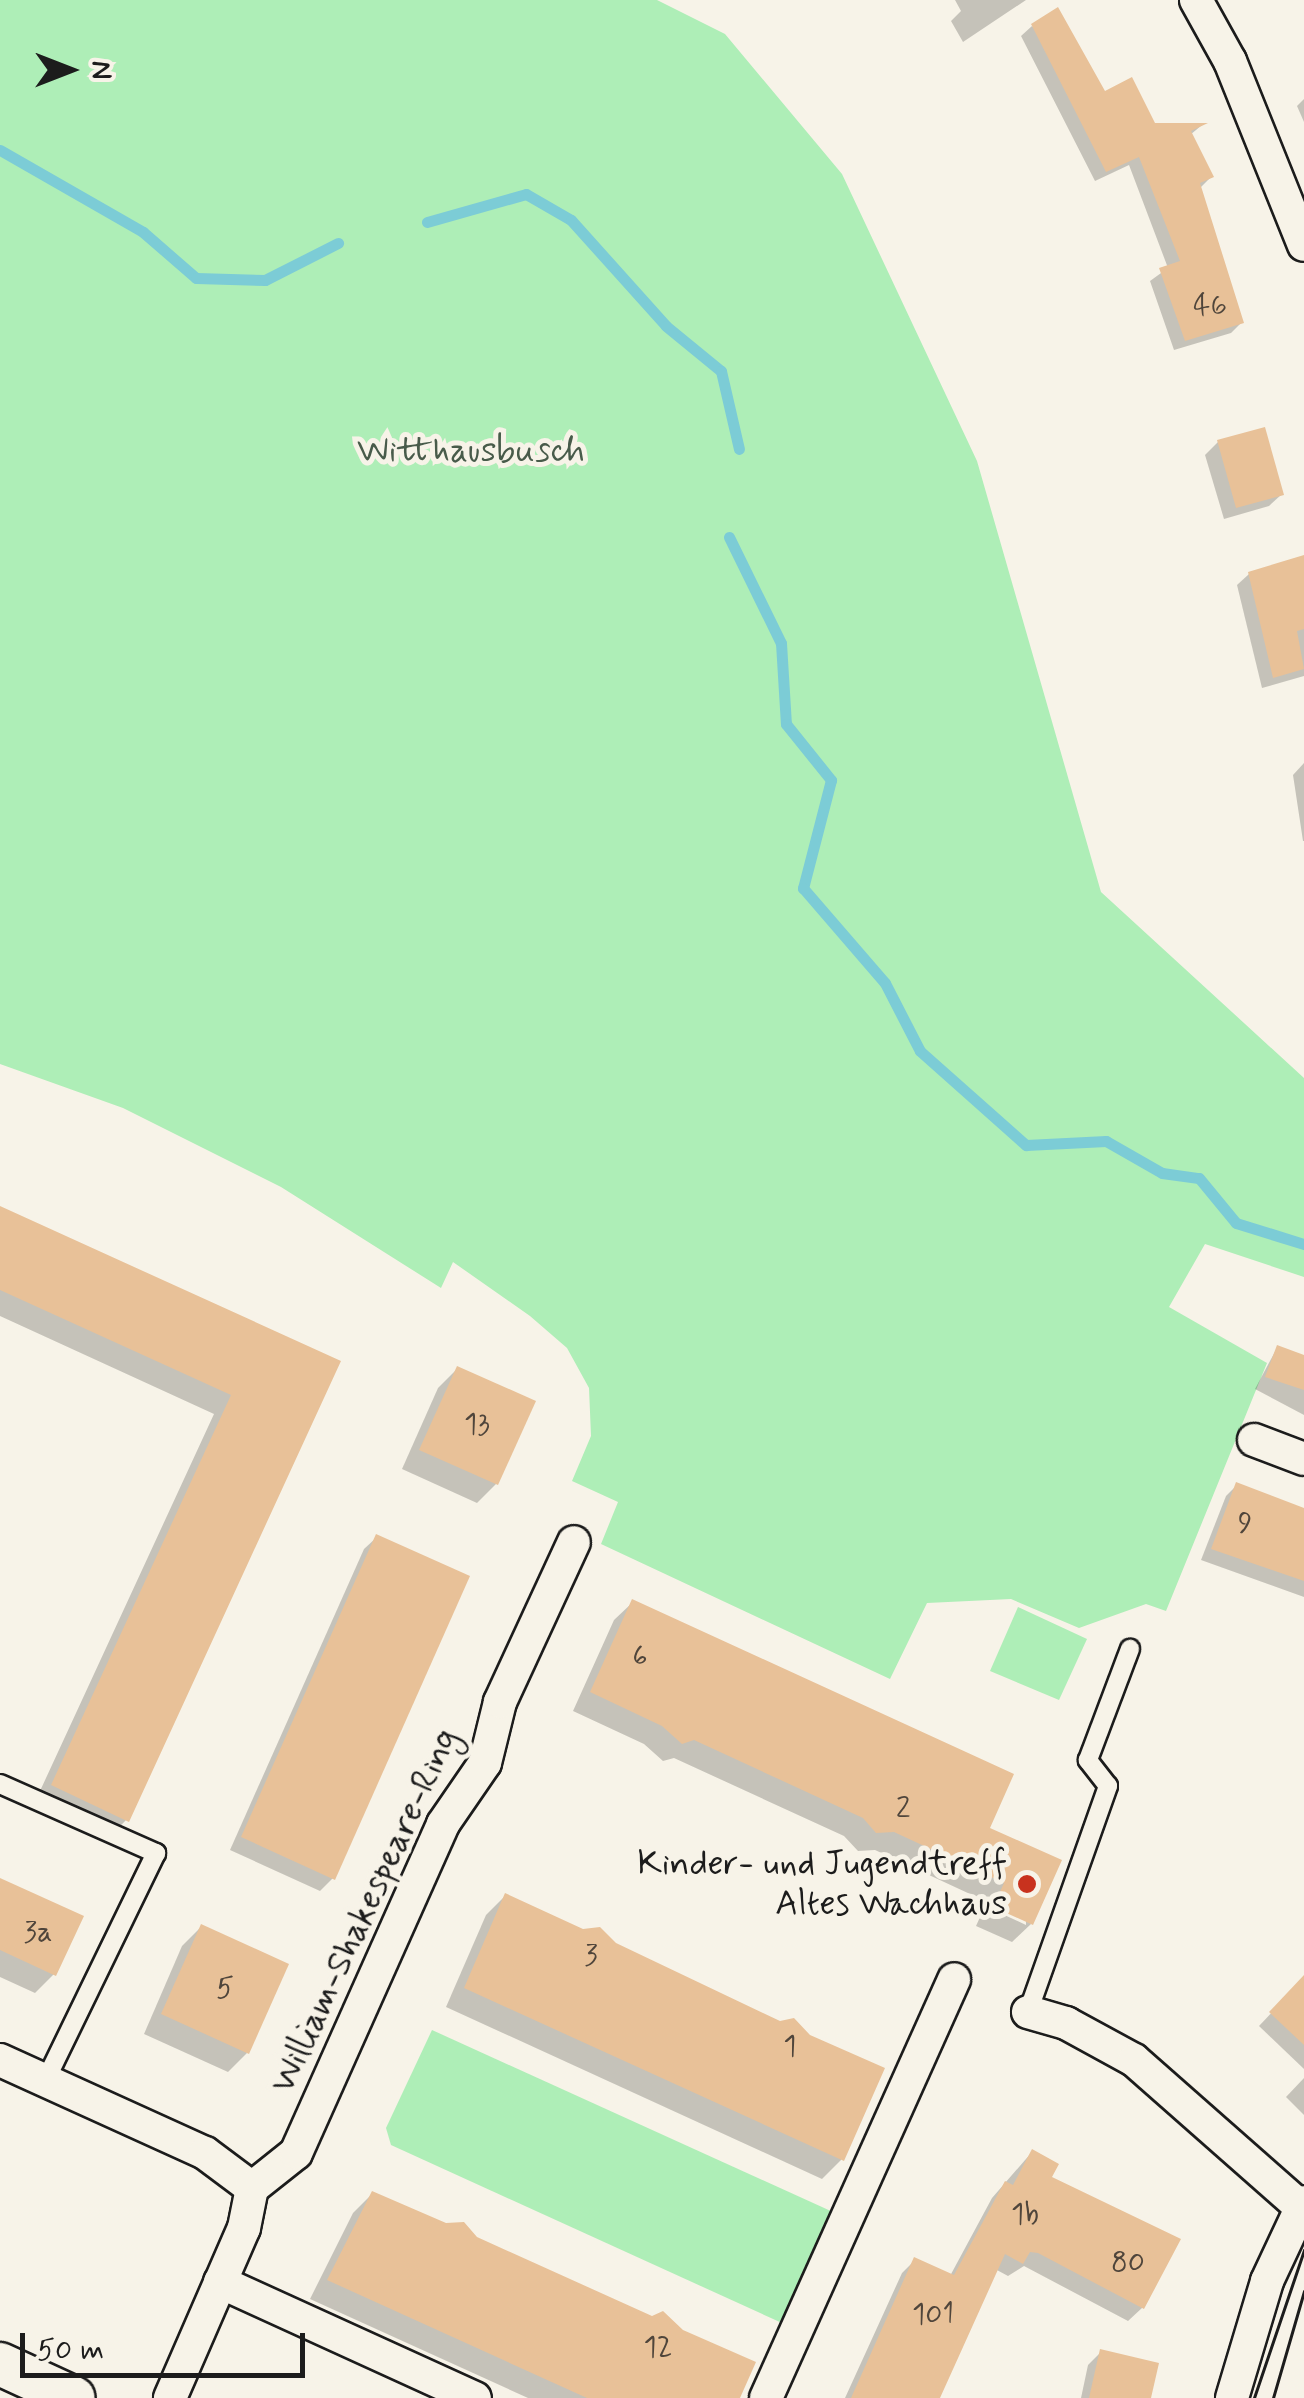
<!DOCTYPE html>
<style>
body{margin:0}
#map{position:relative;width:1304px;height:2398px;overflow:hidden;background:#f7f3e8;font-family:Mynerve,sans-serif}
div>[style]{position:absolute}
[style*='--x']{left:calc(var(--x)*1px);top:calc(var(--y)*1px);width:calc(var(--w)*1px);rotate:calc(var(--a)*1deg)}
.green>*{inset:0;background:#aeeeb7}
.shadow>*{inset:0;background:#0003}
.stream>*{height:11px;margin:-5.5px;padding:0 5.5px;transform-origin:5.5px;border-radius:5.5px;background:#7cccd6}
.building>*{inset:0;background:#e8c198}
.roads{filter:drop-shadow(2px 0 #1c1c1c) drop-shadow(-2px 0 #1c1c1c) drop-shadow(0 2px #1c1c1c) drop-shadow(0 -2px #1c1c1c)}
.service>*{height:18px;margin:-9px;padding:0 9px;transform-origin:9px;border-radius:9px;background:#f7f3e8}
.minor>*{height:32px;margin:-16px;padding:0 16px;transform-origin:16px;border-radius:16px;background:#f7f3e8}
.tertiary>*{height:42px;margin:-21px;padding:0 21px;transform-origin:21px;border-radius:21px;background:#f7f3e8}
.tram>*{height:2.5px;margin:-1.25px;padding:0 1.25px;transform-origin:1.25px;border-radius:1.25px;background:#1c1c1c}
.dots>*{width:28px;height:28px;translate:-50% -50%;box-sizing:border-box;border:5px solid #f7f3e8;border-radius:50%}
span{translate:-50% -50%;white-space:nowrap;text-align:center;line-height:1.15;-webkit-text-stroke:10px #f7f3e8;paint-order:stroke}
.number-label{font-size:30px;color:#4f453b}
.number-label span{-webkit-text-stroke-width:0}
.park-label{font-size:35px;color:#485b4a}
.poi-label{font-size:35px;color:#1c1c1c}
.right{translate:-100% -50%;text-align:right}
.street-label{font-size:35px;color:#1c1c1c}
.north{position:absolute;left:20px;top:20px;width:100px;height:100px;-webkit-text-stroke:8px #f7f3e8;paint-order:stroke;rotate:90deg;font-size:28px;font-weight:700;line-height:40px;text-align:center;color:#1c1c1c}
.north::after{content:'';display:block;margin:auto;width:35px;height:45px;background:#1c1c1c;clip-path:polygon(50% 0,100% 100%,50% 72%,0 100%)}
.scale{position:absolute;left:20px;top:2333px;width:285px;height:45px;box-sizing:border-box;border:5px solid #1c1c1c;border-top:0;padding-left:12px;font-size:30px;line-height:35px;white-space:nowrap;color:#1c1c1c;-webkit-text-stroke:8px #f7f3e8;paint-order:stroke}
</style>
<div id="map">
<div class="green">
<i style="clip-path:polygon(0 0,657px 0,725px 34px,842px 174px,977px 461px,1101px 892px,1304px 1078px,1304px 1277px,1205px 1244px,1169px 1307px,1267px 1363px,1166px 1611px,1146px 1604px,1079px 1628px,1011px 1599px,927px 1603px,890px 1679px,601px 1544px,618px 1502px,572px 1481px,591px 1436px,589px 1388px,567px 1348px,530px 1316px,453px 1262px,441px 1288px,281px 1187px,123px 1108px,0 1064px)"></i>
<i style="clip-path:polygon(1018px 1607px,1087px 1639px,1059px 1700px,990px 1671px)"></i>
<i style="clip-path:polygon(432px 2030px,833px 2212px,782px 2323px,391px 2145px,386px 2128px)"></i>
</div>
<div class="shadow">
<i style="clip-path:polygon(955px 0,1026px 0,963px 42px,951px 21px,961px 11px)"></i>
<i style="clip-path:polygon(1032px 26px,1104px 94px,1154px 125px,1202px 125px,1190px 135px,1211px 177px,1199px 189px,1242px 322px,1231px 333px,1174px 350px,1150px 281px,1168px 268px,1129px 165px,1095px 181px,1021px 36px)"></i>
<i style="clip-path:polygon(1304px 99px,1304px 122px,1297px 106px)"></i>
<i style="clip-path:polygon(1218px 442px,1282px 494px,1269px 506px,1224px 519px,1205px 455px)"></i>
<i style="clip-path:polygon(1304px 558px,1304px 676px,1262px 688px,1237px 585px,1249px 574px)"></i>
<i style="clip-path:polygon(1304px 763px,1304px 841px,1303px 841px,1293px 775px)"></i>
<i style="clip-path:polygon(0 1208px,338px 1363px,126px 1820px,108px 1839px,34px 1804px,214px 1414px,0 1316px)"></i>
<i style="clip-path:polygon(1277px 1348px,1304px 1356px,1304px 1415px,1255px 1389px)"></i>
<i style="clip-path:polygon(457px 1369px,496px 1484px,477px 1503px,402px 1469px,438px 1388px)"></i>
<i style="clip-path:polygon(1237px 1485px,1304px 1514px,1304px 1597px,1201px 1560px,1226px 1496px)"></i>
<i style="clip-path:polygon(377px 1537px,333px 1878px,320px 1891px,230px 1850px,364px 1549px)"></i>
<i style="clip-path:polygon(633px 1602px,987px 1829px,1031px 1924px,1012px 1942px,976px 1926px,985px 1906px,1026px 1925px,1026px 1920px,875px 1850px,858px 1851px,844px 1836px,674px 1758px,663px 1761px,644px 1744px,573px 1711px,614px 1620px)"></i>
<i style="clip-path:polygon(0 1880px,54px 1974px,35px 1993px,0 1977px)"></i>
<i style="clip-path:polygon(505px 1896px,881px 2069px,841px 2160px,822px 2179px,446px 2007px,486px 1915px)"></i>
<i style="clip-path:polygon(201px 1927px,247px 2053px,228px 2072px,144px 2034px,182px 1946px)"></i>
<i style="clip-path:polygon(1294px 1989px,1304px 1999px,1304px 2069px,1259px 2026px)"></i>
<i style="clip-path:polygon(1304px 2078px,1304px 2115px,1286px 2097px)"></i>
<i style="clip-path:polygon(1032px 2152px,1048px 2178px,1178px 2240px,1142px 2308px,1128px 2321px,1024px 2266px,1008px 2276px,995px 2269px,937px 2398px,845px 2398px,902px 2273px,915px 2260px,950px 2276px,992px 2198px)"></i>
<i style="clip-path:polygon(372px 2194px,475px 2239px,738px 2398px,528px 2398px,310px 2299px,353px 2213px)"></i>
<i style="clip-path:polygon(1101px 2352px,1149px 2398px,1081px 2398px,1088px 2365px)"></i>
</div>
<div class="stream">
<i style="--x:0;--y:150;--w:165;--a:29.8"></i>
<i style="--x:143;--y:232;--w:70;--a:41"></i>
<i style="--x:196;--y:278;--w:69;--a:1.7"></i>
<i style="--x:265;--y:280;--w:82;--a:-26.9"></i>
<i style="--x:427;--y:222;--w:103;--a:-15.8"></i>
<i style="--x:526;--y:194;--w:52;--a:30"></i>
<i style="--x:571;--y:220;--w:142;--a:48.1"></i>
<i style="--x:666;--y:326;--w:71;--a:39.3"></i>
<i style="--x:721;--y:371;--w:80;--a:77"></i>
<i style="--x:729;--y:537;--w:118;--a:63.9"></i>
<i style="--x:781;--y:643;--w:81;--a:86.5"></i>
<i style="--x:786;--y:724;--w:72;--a:51.2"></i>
<i style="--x:831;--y:780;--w:112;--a:104.5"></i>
<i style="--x:803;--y:888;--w:125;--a:49.2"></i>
<i style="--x:885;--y:983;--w:76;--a:62.8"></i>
<i style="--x:920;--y:1051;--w:142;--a:41.6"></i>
<i style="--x:1026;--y:1145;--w:80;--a:-2.9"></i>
<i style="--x:1106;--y:1141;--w:64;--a:29.7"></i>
<i style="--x:1162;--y:1173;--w:37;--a:8"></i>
<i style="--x:1199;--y:1178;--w:58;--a:50.6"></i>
<i style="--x:1236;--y:1223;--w:71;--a:17.2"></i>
</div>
<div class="building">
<i style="clip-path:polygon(1058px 7px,1105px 91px,1132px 77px,1155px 123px,1208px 123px,1191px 131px,1214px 177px,1200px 183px,1244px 323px,1185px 341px,1159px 268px,1180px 261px,1139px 157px,1106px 172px,1031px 24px)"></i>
<i style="clip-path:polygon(1265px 427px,1284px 495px,1236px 508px,1217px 440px)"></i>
<i style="clip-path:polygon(1304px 555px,1304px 629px,1297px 631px,1304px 669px,1273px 678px,1248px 572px)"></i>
<i style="clip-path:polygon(0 1206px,341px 1361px,129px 1822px,51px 1785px,231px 1395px,0 1290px)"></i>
<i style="clip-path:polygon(1277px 1345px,1304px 1355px,1304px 1390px,1265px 1377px)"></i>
<i style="clip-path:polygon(457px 1366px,536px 1401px,498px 1485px,419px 1450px)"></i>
<i style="clip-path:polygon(1236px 1482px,1304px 1508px,1304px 1581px,1211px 1549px)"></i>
<i style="clip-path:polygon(376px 1534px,470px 1576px,335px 1880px,241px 1837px)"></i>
<i style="clip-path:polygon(632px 1599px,1014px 1774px,990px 1828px,1062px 1860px,1033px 1925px,993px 1907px,1004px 1883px,894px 1832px,876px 1833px,863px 1818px,694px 1740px,682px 1744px,662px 1726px,590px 1692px)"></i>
<i style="clip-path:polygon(0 1878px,84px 1916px,56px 1976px,0 1950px)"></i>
<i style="clip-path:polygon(505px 1893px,583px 1929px,600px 1927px,616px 1943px,780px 2021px,794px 2018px,810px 2035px,885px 2068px,844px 2161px,464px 1988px)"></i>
<i style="clip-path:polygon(201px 1924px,289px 1964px,249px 2054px,161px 2014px)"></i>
<i style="clip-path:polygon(1304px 1975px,1304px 2045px,1269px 2012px)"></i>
<i style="clip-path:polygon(1032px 2149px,1059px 2164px,1052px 2177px,1181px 2239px,1144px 2309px,1038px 2253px,1030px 2252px,1023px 2264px,1005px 2254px,940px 2398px,851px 2398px,914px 2257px,954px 2275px,1005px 2181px,1013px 2185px)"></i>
<i style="clip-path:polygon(372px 2191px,446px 2223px,464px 2222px,477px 2237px,652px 2316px,663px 2311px,683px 2330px,756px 2362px,740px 2398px,587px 2398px,327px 2280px)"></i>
<i style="clip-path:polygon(1100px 2349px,1159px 2363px,1151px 2398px,1089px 2398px)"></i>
</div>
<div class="roads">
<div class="service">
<i style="--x:0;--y:1784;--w:171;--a:23.9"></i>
<i style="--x:156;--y:1853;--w:252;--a:115.9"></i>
<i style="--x:1028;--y:2012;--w:240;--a:-70.5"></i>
<i style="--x:1108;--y:1786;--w:33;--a:-128"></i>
<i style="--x:1088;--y:1760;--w:119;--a:-69.3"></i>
</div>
<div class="minor">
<i style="--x:1196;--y:0;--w:70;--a:60.9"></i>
<i style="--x:1230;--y:61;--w:198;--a:68.1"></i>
<i style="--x:1254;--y:1440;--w:53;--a:20.8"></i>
<i style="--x:1028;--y:2012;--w:40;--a:16"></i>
<i style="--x:1066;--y:2023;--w:77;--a:28.6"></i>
<i style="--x:1134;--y:2060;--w:227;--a:41.4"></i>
<i style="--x:0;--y:2060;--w:225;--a:24.4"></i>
<i style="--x:205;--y:2153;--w:59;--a:36.7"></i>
<i style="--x:220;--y:2282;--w:280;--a:24.5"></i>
<i style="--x:170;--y:2398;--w:185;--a:-66.5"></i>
<i style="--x:244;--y:2228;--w:41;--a:-78.7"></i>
<i style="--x:252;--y:2188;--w:56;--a:-38.5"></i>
<i style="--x:296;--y:2153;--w:360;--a:-65.9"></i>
<i style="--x:443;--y:1824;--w:74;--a:-55.5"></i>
<i style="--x:485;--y:1763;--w:63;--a:-76.2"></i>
<i style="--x:500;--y:1702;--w:176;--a:-65.2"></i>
<i style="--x:766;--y:2398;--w:459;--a:-65.8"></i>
<i style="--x:1232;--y:2398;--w:122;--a:-73.3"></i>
<i style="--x:1267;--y:2281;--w:87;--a:-64.9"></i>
</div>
<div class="tertiary">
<i style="--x:0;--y:2364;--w:81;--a:24.7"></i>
</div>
</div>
<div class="tram">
<i style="--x:1254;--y:2398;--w:156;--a:-71.3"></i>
<i style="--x:1273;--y:2398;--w:111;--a:-73.8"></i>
</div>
<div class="dots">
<i style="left:1027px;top:1884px;background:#c8321e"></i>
</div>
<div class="number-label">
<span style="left:1210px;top:306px">46</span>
<span style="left:477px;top:1425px">13</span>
<span style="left:1245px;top:1524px">9</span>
<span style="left:640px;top:1657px">6</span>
<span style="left:903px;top:1809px">2</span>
<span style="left:38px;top:1933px">3a</span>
<span style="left:591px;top:1956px">3</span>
<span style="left:225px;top:1989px">5</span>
<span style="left:790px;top:2047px">1</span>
<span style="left:1025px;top:2215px">1b</span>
<span style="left:1128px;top:2263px">80</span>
<span style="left:933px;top:2315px">101</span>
<span style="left:658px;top:2348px">12</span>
</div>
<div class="park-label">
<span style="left:471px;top:451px">Witthausbusch</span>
</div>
<div class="poi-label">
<span class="right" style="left:1007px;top:1884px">Kinder- und Jugendtreff<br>Altes Wachhaus</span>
</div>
<div class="street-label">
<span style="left:365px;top:1911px;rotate:-65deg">William-Shakespeare-Ring</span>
</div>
<div class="north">N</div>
<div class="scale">50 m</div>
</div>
